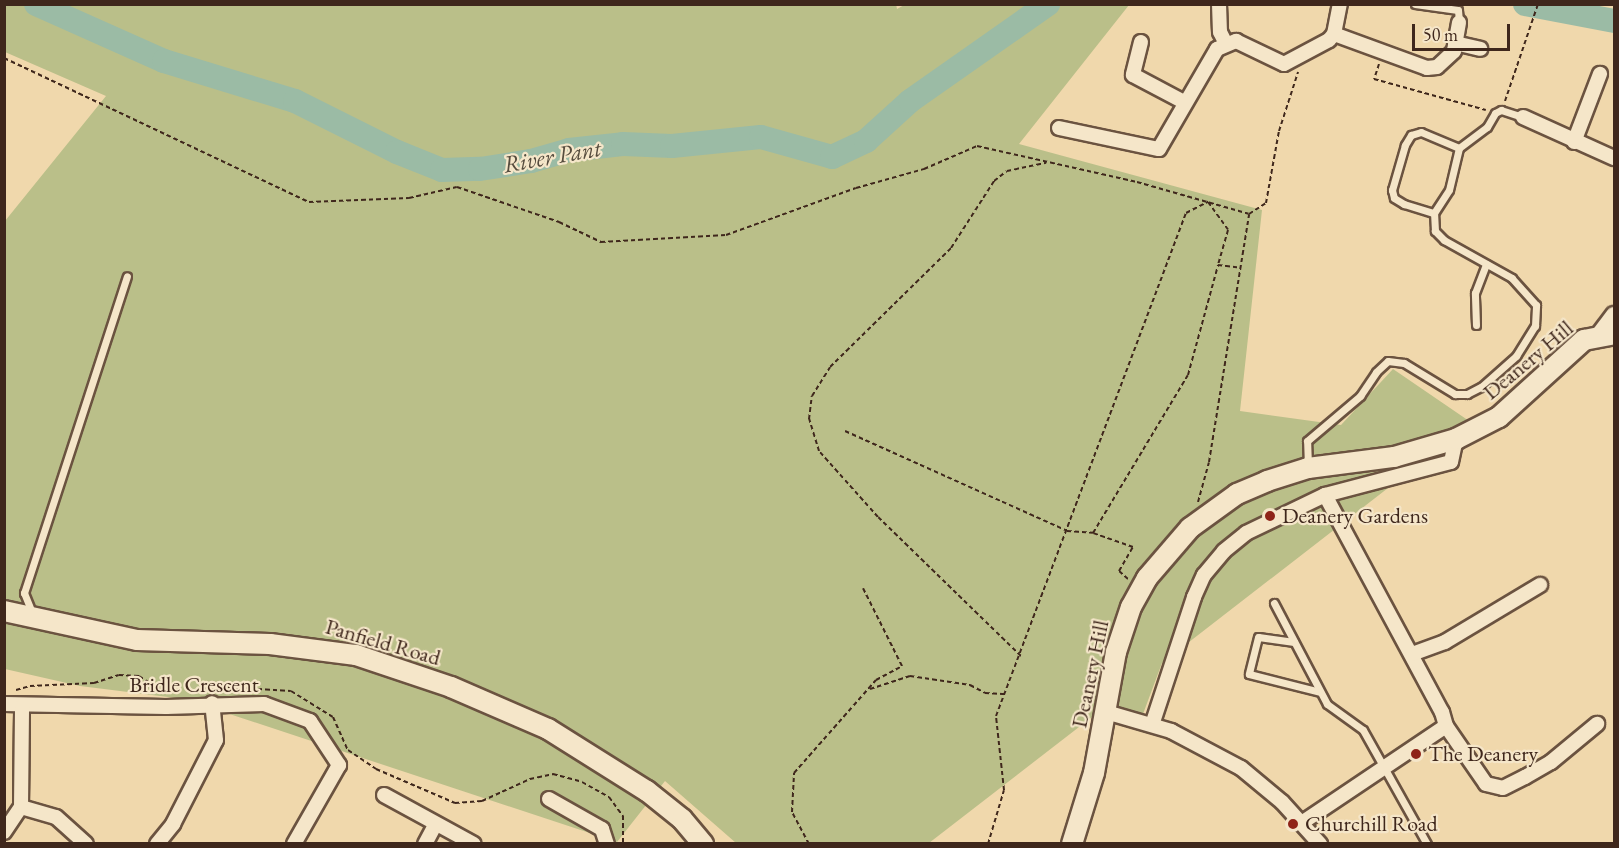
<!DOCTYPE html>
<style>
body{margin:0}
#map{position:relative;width:1619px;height:848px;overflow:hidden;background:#f0d8ac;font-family:"EB Garamond",serif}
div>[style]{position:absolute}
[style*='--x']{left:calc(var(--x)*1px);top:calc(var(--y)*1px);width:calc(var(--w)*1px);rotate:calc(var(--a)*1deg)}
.green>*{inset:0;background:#babf89}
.river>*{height:24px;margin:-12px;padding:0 12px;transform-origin:12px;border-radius:12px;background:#9bbba5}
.path>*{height:2px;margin-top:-1px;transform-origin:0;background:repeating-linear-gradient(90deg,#3f271c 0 4.5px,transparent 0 7.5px)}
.roads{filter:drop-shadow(2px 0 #6b5340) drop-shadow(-2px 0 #6b5340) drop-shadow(0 2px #6b5340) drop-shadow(0 -2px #6b5340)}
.service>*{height:7px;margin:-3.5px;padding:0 3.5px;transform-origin:3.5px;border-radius:3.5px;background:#f5e6c9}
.minor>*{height:14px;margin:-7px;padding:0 7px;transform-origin:7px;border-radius:7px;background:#f5e6c9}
.tertiary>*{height:16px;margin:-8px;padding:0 8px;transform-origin:8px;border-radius:8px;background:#f5e6c9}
.secondary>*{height:20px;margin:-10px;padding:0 10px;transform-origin:10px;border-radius:10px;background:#f5e6c9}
.dots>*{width:16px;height:16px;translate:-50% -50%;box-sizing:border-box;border:3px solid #f5e6c9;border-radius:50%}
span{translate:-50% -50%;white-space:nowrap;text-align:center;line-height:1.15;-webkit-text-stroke:4.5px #f5e6c9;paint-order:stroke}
.street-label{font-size:22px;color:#3f271c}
.poi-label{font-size:22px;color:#3f271c}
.left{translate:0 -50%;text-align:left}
.water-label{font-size:24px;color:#564c3e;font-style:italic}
.frame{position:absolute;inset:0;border:6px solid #3f271c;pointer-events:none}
.scale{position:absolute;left:1412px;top:24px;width:98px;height:27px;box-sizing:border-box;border:3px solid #3f271c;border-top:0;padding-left:8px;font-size:18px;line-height:21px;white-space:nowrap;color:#3f271c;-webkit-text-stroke:4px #f5e6c9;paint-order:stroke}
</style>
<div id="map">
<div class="green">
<i style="clip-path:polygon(896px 4px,897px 9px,906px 4px,1129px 5px,1019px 144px,1262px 210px,1240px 411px,1341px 425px,1393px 369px,1472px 423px,1162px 663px,1143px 714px,1114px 706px,1114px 700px,929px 843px,736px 843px,665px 781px,617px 842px,184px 699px,80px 686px,5px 669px,5px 221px,106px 96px,5px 52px,5px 5px)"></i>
</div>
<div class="river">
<i style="--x:36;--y:4;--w:140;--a:24"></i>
<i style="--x:164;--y:61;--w:137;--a:17"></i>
<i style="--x:295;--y:101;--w:114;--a:26.6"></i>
<i style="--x:397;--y:152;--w:48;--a:21.8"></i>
<i style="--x:442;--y:170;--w:38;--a:-2"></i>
<i style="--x:480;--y:169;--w:52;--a:-8.9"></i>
<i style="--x:531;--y:161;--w:40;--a:-16"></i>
<i style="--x:569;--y:150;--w:54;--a:-6.3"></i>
<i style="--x:623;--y:144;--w:49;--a:2.3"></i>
<i style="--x:672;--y:146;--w:89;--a:-5.8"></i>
<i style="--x:761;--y:137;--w:74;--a:15.7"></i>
<i style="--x:832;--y:157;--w:38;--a:-25"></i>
<i style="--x:866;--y:141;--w:59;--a:-42.3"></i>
<i style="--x:910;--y:101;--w:169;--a:-35.1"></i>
<i style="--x:1525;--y:4;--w:91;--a:10.8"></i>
</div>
<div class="path">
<i style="--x:4;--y:58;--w:337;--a:25.3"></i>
<i style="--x:309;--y:202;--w:100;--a:-2.3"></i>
<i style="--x:409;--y:198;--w:49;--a:-12.9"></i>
<i style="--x:457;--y:187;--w:108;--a:18.9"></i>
<i style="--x:559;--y:222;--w:47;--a:25.5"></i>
<i style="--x:601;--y:242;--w:125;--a:-3.2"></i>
<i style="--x:726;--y:235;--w:138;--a:-19.9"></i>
<i style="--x:856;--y:188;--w:71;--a:-15.6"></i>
<i style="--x:924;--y:169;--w:58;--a:-23.5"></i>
<i style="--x:977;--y:146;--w:164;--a:12.7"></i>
<i style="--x:1137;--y:182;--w:116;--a:15.9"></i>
<i style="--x:1379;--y:64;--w:16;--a:108"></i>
<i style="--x:1374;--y:79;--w:116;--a:15.5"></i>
<i style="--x:1505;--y:101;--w:102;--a:-71.2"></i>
<i style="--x:845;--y:431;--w:243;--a:24.2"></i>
<i style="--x:1067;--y:531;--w:26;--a:4"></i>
<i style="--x:1198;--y:502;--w:41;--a:-74.6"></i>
<i style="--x:1209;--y:462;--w:251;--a:-80.8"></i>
<i style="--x:1249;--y:214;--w:20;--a:-33"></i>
<i style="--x:1266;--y:203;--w:73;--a:-79.8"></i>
<i style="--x:1279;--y:131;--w:62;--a:-72.1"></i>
<i style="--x:1128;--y:579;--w:12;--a:-138"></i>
<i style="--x:1119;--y:571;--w:28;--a:-60"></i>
<i style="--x:1133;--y:547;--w:42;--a:-160.7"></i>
<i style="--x:1093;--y:533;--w:184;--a:-59"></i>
<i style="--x:1188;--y:375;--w:114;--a:-74.7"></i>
<i style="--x:1218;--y:265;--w:23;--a:7"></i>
<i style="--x:1021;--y:656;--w:199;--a:-135.8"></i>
<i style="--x:878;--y:517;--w:89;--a:-131.8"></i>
<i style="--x:819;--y:451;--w:34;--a:-107"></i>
<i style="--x:809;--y:419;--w:23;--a:-83"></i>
<i style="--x:812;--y:396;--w:34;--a:-58"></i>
<i style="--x:830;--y:367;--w:170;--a:-44.5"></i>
<i style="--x:951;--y:248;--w:80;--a:-57.3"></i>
<i style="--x:994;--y:181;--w:16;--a:-38"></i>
<i style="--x:1007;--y:171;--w:40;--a:-12"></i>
<i style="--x:870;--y:689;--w:42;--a:-18"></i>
<i style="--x:910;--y:676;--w:61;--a:8.5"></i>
<i style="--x:970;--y:685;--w:17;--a:28"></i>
<i style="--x:985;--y:693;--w:22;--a:3"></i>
<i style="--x:16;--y:690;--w:15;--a:-16"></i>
<i style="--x:30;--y:686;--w:64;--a:-2.7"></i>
<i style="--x:94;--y:683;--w:26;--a:-18"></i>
<i style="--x:119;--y:675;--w:20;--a:3"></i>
<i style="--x:139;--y:676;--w:31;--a:33"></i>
<i style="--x:195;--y:692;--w:19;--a:-18"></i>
<i style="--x:213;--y:686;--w:78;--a:3.7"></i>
<i style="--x:291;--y:691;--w:49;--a:31.8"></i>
<i style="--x:333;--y:717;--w:36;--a:66"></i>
<i style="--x:348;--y:750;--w:34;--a:34"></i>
<i style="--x:376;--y:769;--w:86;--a:23.3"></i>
<i style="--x:455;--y:803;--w:27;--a:-4"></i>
<i style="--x:482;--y:801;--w:53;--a:-24.6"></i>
<i style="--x:530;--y:779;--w:24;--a:-12"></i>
<i style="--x:553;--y:774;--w:30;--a:15"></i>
<i style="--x:582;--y:782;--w:31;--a:29"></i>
<i style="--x:609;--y:797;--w:24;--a:54"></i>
<i style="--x:623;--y:816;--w:28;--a:90"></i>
<i style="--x:809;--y:844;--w:36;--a:-118"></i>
<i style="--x:792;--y:812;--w:39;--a:-87"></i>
<i style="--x:794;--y:773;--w:124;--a:-48.6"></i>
<i style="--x:876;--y:680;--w:30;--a:-28"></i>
<i style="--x:902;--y:666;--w:87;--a:-116.6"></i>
<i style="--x:988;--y:844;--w:56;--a:-73.5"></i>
<i style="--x:1004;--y:790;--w:74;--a:-96.2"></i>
<i style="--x:996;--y:716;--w:538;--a:-69.31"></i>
<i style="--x:1186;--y:213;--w:25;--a:-27"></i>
<i style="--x:1208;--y:202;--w:34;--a:54"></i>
<i style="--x:1228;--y:230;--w:36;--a:106"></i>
</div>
<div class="roads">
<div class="service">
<i style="--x:1415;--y:4;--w:43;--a:7.9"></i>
<i style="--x:1458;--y:10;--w:12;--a:85"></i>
<i style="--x:1459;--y:148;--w:35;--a:-37"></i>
<i style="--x:1487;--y:127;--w:16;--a:-60"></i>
<i style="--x:1495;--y:113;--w:7;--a:-27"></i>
<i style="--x:1501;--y:110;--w:23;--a:18"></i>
<i style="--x:1476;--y:325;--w:32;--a:-92"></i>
<i style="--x:1475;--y:293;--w:31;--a:-69"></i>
<i style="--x:1308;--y:466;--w:25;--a:-92"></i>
<i style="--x:1307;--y:441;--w:70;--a:-40.3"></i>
<i style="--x:1360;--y:396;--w:29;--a:-56"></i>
<i style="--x:1376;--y:372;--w:16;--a:-43"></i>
<i style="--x:1388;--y:361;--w:16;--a:7"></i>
<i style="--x:1404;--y:363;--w:60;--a:31.3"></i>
<i style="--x:1455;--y:394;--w:12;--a:0"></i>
<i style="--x:1467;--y:394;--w:16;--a:-27"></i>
<i style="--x:1481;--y:387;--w:47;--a:-41.5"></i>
<i style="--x:1516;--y:356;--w:36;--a:-58"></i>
<i style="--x:1535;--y:326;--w:21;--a:-87"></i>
<i style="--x:1536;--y:305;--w:36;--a:-132"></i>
<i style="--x:1512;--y:278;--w:78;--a:-150.8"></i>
<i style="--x:1444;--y:240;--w:13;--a:-135"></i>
<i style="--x:1435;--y:231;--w:18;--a:-93"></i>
<i style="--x:1434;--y:213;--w:27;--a:-57"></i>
<i style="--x:1449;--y:190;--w:43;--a:-76.6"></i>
<i style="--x:1459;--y:148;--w:41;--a:-157.2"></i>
<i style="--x:1421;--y:132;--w:10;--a:163"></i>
<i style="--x:1411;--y:135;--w:12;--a:121"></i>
<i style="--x:1405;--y:145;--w:47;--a:106.1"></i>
<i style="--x:1392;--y:190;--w:8;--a:76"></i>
<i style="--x:1394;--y:198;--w:12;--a:31"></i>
<i style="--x:1404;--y:204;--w:31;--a:17"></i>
<i style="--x:1274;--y:603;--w:114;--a:62.3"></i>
<i style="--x:1327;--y:704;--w:44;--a:35.8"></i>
<i style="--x:1363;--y:730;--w:131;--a:60.7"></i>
<i style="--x:33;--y:615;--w:24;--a:-112"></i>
<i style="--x:24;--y:593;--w:333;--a:-72"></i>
<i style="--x:1294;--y:642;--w:36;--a:-172"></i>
<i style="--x:1258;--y:637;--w:38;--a:104"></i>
<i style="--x:1249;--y:674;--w:73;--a:14.2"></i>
</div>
<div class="minor">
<i style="--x:1219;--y:4;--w:28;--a:88"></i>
<i style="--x:1220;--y:32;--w:13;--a:63"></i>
<i style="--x:1334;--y:34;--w:99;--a:20.1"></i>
<i style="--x:1427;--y:68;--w:10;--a:-6"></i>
<i style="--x:1437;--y:67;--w:23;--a:-43"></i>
<i style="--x:1454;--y:51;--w:29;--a:-80"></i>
<i style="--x:1141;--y:42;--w:34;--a:104"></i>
<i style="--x:1133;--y:75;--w:58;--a:27.9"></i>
<i style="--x:1455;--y:43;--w:26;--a:13"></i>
<i style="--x:1523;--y:117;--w:100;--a:24.3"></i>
<i style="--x:1059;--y:128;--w:102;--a:11.9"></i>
<i style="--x:1159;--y:149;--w:116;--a:-59.9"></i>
<i style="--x:1217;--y:49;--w:21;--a:-23"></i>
<i style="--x:1236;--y:41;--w:53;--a:25.6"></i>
<i style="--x:1284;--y:64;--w:51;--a:-28.1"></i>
<i style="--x:1329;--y:40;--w:8;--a:-50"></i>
<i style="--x:1334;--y:34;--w:31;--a:-79"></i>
<i style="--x:1574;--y:142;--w:73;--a:-69.1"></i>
<i style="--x:1325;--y:495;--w:247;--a:61.7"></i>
<i style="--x:1442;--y:712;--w:15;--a:74"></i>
<i style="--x:1446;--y:726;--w:70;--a:55.4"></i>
<i style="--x:1486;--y:784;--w:17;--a:13"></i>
<i style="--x:1503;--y:788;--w:25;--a:-27"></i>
<i style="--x:1525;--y:777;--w:30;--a:-30"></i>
<i style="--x:1551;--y:762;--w:60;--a:-39.6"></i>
<i style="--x:1412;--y:654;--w:35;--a:-20"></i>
<i style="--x:1445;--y:642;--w:111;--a:-31"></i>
<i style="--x:4;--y:704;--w:162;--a:1.1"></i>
<i style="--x:166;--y:707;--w:98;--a:-1.8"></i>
<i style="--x:264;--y:704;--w:49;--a:20.3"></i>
<i style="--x:310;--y:721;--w:53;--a:56.6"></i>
<i style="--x:339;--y:765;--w:91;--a:119.7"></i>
<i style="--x:1106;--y:712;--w:68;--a:16.3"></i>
<i style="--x:1171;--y:731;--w:79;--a:27.9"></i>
<i style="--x:1241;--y:768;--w:53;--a:39.7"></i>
<i style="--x:1282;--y:802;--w:57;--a:47.9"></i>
<i style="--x:1152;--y:725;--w:135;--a:-71.8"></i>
<i style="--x:1194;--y:597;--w:24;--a:-66"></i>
<i style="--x:1204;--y:575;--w:31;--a:-50"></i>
<i style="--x:1224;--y:551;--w:28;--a:-39"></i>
<i style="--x:1246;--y:533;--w:88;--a:-25.7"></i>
<i style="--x:1325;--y:495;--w:130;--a:-14.7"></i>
<i style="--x:1451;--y:462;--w:24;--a:-78"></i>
<i style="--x:384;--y:795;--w:102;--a:28.6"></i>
<i style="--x:549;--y:799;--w:61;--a:29.5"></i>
<i style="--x:602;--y:829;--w:16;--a:72"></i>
<i style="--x:21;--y:807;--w:36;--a:16"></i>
<i style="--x:56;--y:817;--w:40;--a:42"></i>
<i style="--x:1303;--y:822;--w:172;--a:-33.9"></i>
<i style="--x:4;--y:832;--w:30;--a:-56"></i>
<i style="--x:21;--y:807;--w:101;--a:-89.4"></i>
<i style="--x:157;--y:844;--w:26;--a:-51"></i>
<i style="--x:173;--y:824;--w:94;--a:-62.9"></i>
<i style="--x:216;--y:740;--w:37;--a:-96"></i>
<i style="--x:425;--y:844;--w:21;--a:-62"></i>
</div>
<div class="tertiary">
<i style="--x:1599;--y:335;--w:25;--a:-53"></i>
</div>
<div class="secondary">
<i style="--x:4;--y:611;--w:136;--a:12.3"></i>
<i style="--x:137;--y:640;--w:133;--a:1.7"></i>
<i style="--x:270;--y:644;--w:87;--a:7.3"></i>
<i style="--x:356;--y:655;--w:100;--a:18.6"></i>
<i style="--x:451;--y:687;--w:106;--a:23.4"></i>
<i style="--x:548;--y:729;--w:117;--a:32.1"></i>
<i style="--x:647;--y:791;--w:45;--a:38.7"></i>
<i style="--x:682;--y:819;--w:33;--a:50"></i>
<i style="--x:1072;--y:844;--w:74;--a:-72.8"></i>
<i style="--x:1094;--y:773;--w:123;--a:-79.7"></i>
<i style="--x:1116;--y:652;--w:47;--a:-71.6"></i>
<i style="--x:1131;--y:607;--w:33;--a:-61"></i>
<i style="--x:1147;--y:578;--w:66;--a:-49.3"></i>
<i style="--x:1190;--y:528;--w:58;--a:-35.9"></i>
<i style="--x:1237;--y:494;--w:33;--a:-23"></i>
<i style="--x:1267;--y:481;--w:43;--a:-17.6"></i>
<i style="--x:1308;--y:468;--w:87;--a:-7.3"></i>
<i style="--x:1394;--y:457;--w:65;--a:-16.2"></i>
<i style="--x:1456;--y:439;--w:48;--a:-27.1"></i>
<i style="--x:1499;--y:417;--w:115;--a:-42.2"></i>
<i style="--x:1584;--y:340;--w:31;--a:-11"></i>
</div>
</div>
<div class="dots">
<i style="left:1270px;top:516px;background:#8f2418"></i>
<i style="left:1416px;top:754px;background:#8f2418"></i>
<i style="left:1293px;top:824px;background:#8f2418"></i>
</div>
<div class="street-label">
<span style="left:1528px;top:360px;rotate:-40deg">Deanery Hill</span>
<span style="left:383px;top:642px;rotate:16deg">Panfield Road</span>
<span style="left:1090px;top:674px;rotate:-78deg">Deanery Hill</span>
<span style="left:194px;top:685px">Bridle Crescent</span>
</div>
<div class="poi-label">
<span class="left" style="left:1282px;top:516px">Deanery Gardens</span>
<span class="left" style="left:1428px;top:754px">The Deanery</span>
<span class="left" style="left:1305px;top:824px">Churchill Road</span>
</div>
<div class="water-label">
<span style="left:552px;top:156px;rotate:-10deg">River Pant</span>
</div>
<div class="frame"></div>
<div class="scale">50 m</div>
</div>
